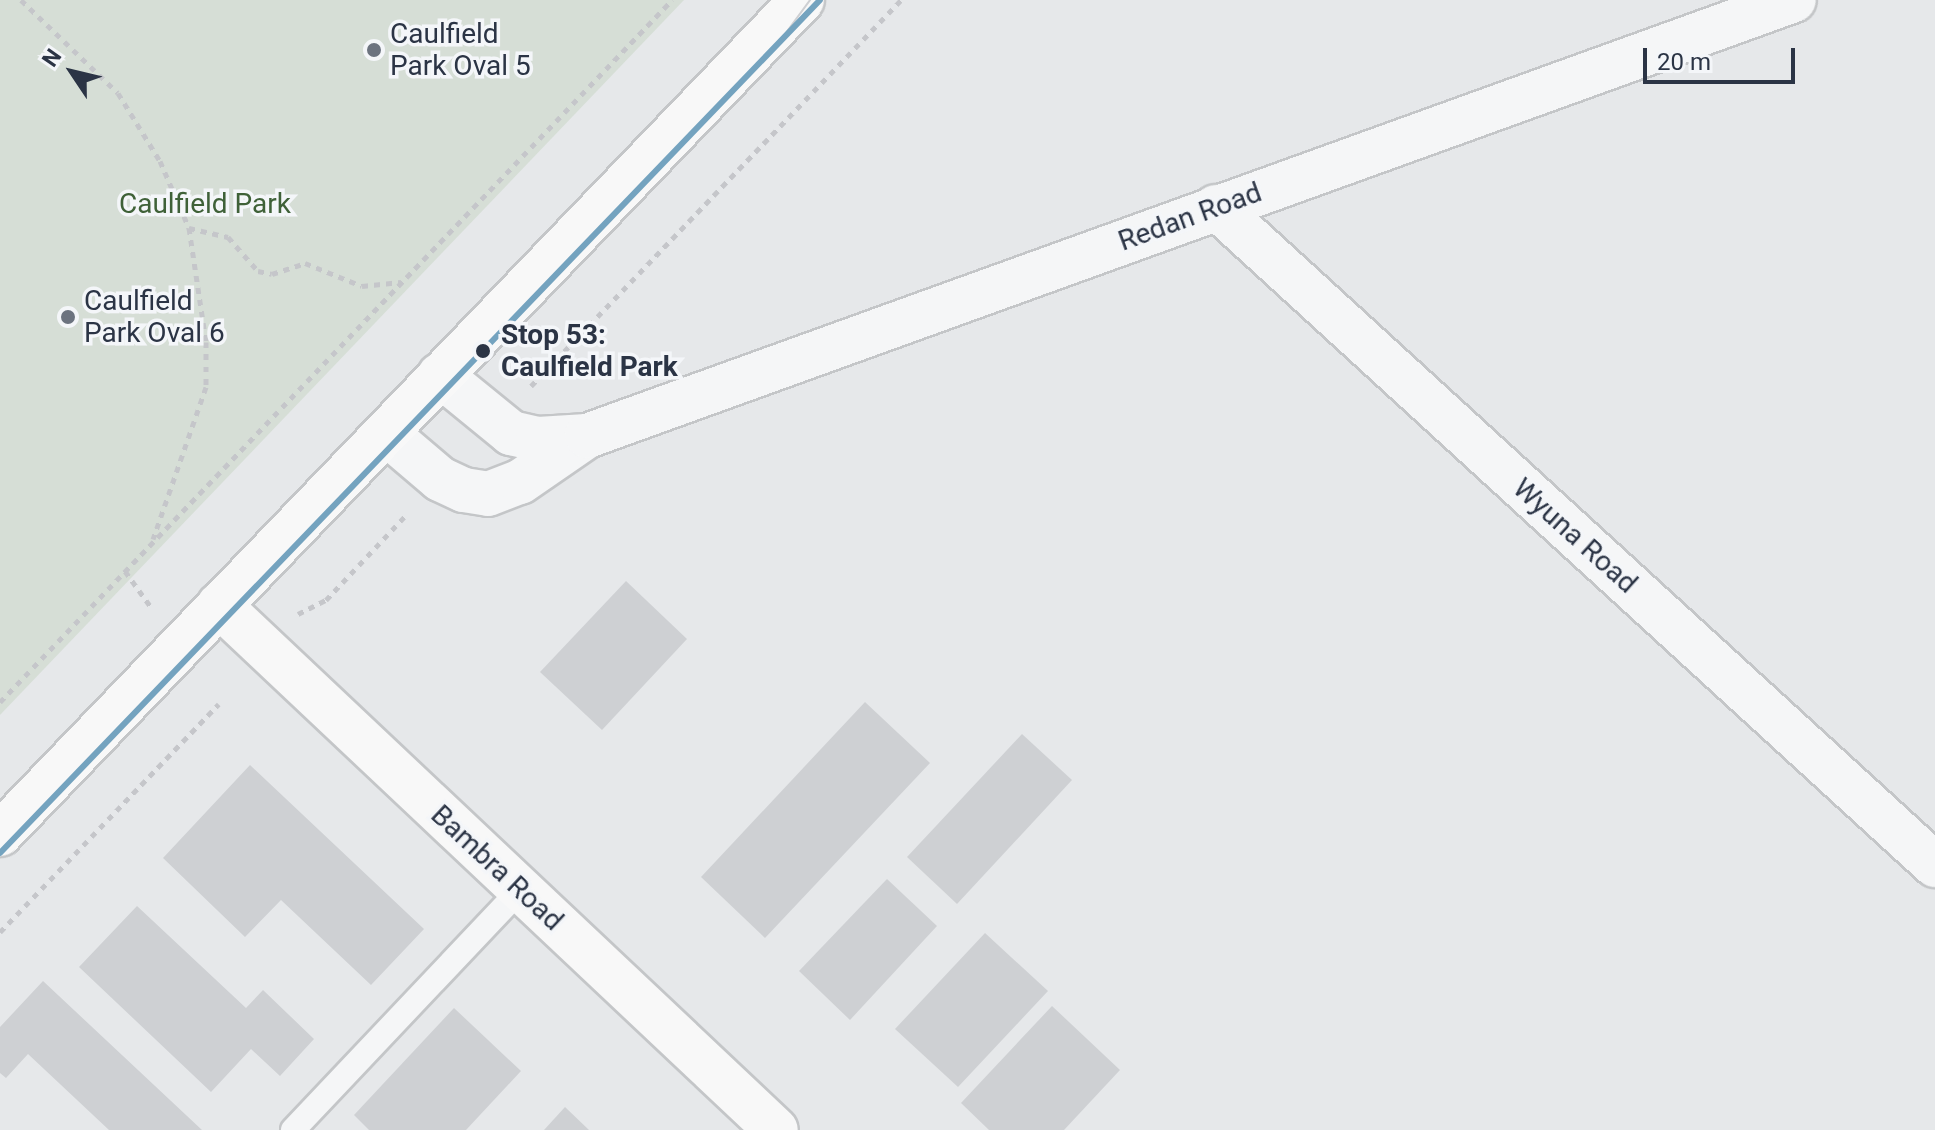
<!DOCTYPE html>
<style>
body{margin:0}
#map{position:relative;width:1935px;height:1130px;overflow:hidden;background:#e6e8ea;font-family:Roboto,sans-serif}
div>[style]{position:absolute}
[style*='--x']{left:calc(var(--x)*1px);top:calc(var(--y)*1px);width:calc(var(--w)*1px);rotate:calc(var(--a)*1deg)}
.green>*{inset:0;background:#d6ded6}
.building>*{inset:0;background:#ced0d3}
.path>*{height:5px;margin-top:-2.5px;transform-origin:0;background:repeating-linear-gradient(90deg,#c5c6ca 0 6px,transparent 0 12px)}
.roads{filter:drop-shadow(2px 0 #c4c6c8) drop-shadow(-2px 0 #c4c6c8) drop-shadow(0 2px #c4c6c8) drop-shadow(0 -2px #c4c6c8)}
.lane>*{height:24px;margin:-12px;padding:0 12px;transform-origin:12px;border-radius:12px;background:#f5f6f7}
.street>*{height:44px;margin:-22px;padding:0 22px;transform-origin:22px;border-radius:22px;background:#f5f6f7}
.secondary>*{height:44px;margin:-22px;padding:0 22px;transform-origin:22px;border-radius:22px;background:#f8f8f8}
.tram>*{height:2px;margin:-1px;padding:0 1px;transform-origin:1px;border-radius:1px;background:#cecfd2}
.tram-1>*{height:6px;margin:-3px;padding:0 3px;transform-origin:3px;border-radius:3px;background:#74a3bf}
.dots>*{width:22px;height:22px;translate:-50% -50%;box-sizing:border-box;border:4px solid #f4f6f9;border-radius:50%}
span{translate:-50% -50%;white-space:nowrap;text-align:center;line-height:1.15;-webkit-text-stroke:7px #f4f6f9;paint-order:stroke}
.poi-label{font-size:28px;color:#2b3445}
.left{translate:0 -50%;text-align:left}
.park-label{font-size:28px;color:#3f6138}
.street-label{font-size:28px;color:#2b3445}
.stop-label{font-size:28px;color:#2b3445;font-weight:700}
.north{position:absolute;left:32px;top:32px;width:80px;height:80px;-webkit-text-stroke:6px #f4f6f9;paint-order:stroke;rotate:305deg;font-size:22px;font-weight:700;line-height:32px;text-align:center;color:#2b3445}
.north::after{content:'';display:block;margin:auto;width:28px;height:36px;background:#2b3445;clip-path:polygon(50% 0,100% 100%,50% 72%,0 100%)}
.scale{position:absolute;left:1643px;top:48px;width:152px;height:36px;box-sizing:border-box;border:4px solid #2b3445;border-top:0;padding-left:10px;font-size:24px;line-height:28px;white-space:nowrap;color:#2b3445;-webkit-text-stroke:6px #f4f6f9;paint-order:stroke}
</style>
<div id="map">
<div class="green">
<i style="clip-path:polygon(0 0,684px 0,0 715px)"></i>
</div>
<div class="building">
<i style="clip-path:polygon(626px 581px,687px 639px,602px 730px,540px 672px)"></i>
<i style="clip-path:polygon(865px 702px,930px 763px,765px 938px,701px 877px)"></i>
<i style="clip-path:polygon(1022px 734px,1072px 780px,957px 904px,907px 857px)"></i>
<i style="clip-path:polygon(250px 765px,424px 929px,371px 985px,281px 900px,245px 937px,163px 858px)"></i>
<i style="clip-path:polygon(887px 879px,937px 926px,850px 1020px,799px 971px)"></i>
<i style="clip-path:polygon(137px 906px,246px 1008px,263px 990px,314px 1039px,280px 1076px,251px 1049px,211px 1092px,79px 967px)"></i>
<i style="clip-path:polygon(985px 933px,1048px 991px,958px 1087px,895px 1029px)"></i>
<i style="clip-path:polygon(43px 981px,202px 1130px,109px 1130px,28px 1054px,6px 1078px,0 1073px,0 1027px)"></i>
<i style="clip-path:polygon(1052px 1006px,1120px 1070px,1064px 1130px,989px 1130px,961px 1103px)"></i>
<i style="clip-path:polygon(454px 1008px,521px 1071px,466px 1130px,369px 1130px,354px 1115px)"></i>
<i style="clip-path:polygon(565px 1107px,589px 1130px,544px 1130px)"></i>
</div>
<div class="path">
<i style="--x:21;--y:0;--w:134;--a:43.8"></i>
<i style="--x:118;--y:93;--w:80;--a:58.3"></i>
<i style="--x:160;--y:161;--w:73;--a:66.6"></i>
<i style="--x:189;--y:228;--w:115;--a:81.5"></i>
<i style="--x:206;--y:342;--w:45;--a:90"></i>
<i style="--x:206;--y:387;--w:161;--a:109.2"></i>
<i style="--x:189;--y:228;--w:40;--a:13"></i>
<i style="--x:228;--y:237;--w:45;--a:48.6"></i>
<i style="--x:258;--y:271;--w:14;--a:12"></i>
<i style="--x:272;--y:274;--w:35;--a:-18"></i>
<i style="--x:305;--y:263;--w:61;--a:22"></i>
<i style="--x:362;--y:286;--w:39;--a:-6"></i>
<i style="--x:531;--y:386;--w:535;--a:-46.21"></i>
<i style="--x:125;--y:571;--w:44;--a:54.2"></i>
<i style="--x:298;--y:614;--w:31;--a:-27"></i>
<i style="--x:326;--y:600;--w:118;--a:-46.7"></i>
<i style="--x:0;--y:702;--w:972;--a:-46.25"></i>
<i style="--x:0;--y:932;--w:316;--a:-46.2"></i>
</div>
<div class="roads">
<div class="lane">
<i style="--x:293;--y:1130;--w:330;--a:-46.6"></i>
</div>
<div class="street">
<i style="--x:1216;--y:207;--w:975;--a:42.46"></i>
<i style="--x:440;--y:375;--w:92;--a:39.2"></i>
<i style="--x:511;--y:433;--w:28;--a:13"></i>
<i style="--x:538;--y:439;--w:49;--a:-3.5"></i>
<i style="--x:386;--y:433;--w:71;--a:40.4"></i>
<i style="--x:440;--y:479;--w:26;--a:25"></i>
<i style="--x:464;--y:490;--w:24;--a:9"></i>
<i style="--x:488;--y:494;--w:34;--a:-21"></i>
<i style="--x:520;--y:482;--w:81;--a:-34.5"></i>
<i style="--x:587;--y:436;--w:1283;--a:-19.86"></i>
</div>
<div class="secondary">
<i style="--x:219;--y:605;--w:765;--a:43.31"></i>
<i style="--x:0;--y:834;--w:1157;--a:-46.12"></i>
</div>
</div>
<div class="tram">
<i style="--x:777;--y:45;--w:56;--a:-53.7"></i>
</div>
<div class="tram-1">
<i style="--x:0;--y:853;--w:1183;--a:-46.13"></i>
</div>
<div class="dots">
<i style="left:374px;top:50px;background:#6c737f"></i>
<i style="left:68px;top:317px;background:#6c737f"></i>
<i style="left:483px;top:351px;background:#2b3445"></i>
</div>
<div class="poi-label">
<span class="left" style="left:390px;top:50px">Caulfield<br>Park Oval 5</span>
<span class="left" style="left:84px;top:317px">Caulfield<br>Park Oval 6</span>
</div>
<div class="park-label">
<span style="left:205px;top:204px">Caulfield Park</span>
</div>
<div class="street-label">
<span style="left:1190px;top:217px;rotate:-20deg">Redan Road</span>
<span style="left:1575px;top:536px;rotate:42deg">Wyuna Road</span>
<span style="left:497px;top:868px;rotate:43deg">Bambra Road</span>
</div>
<div class="stop-label">
<span class="left" style="left:501px;top:351px">Stop 53:<br>Caulfield Park</span>
</div>
<div class="north">N</div>
<div class="scale">20 m</div>
</div>
